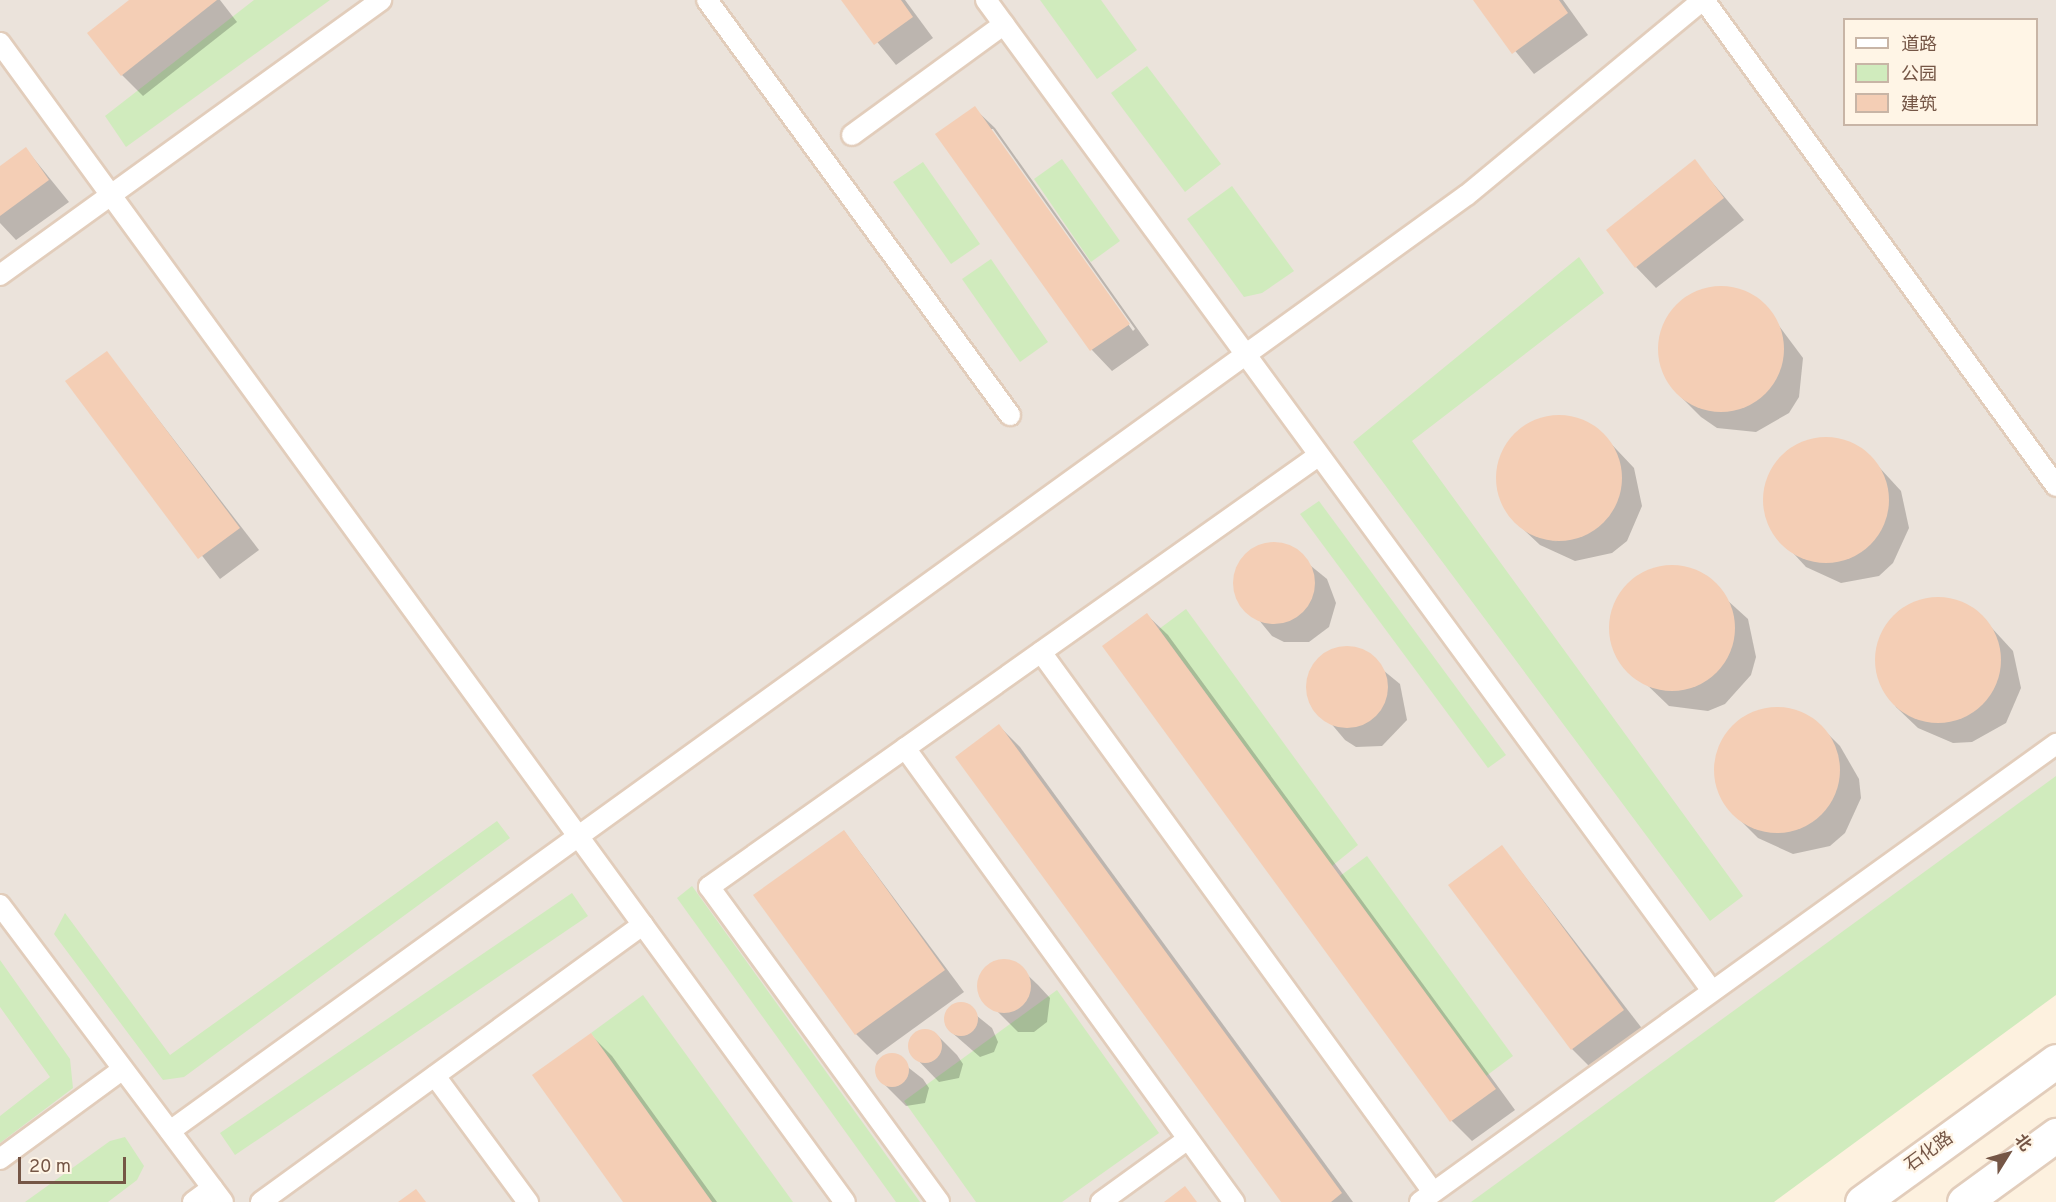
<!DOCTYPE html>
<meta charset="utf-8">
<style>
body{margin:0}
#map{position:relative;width:2056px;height:1202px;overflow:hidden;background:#fdf1df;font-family:Overpass,"Noto Sans SC",sans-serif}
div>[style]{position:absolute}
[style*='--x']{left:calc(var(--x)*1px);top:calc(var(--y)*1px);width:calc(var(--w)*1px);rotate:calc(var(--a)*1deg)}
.industrial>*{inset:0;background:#ebe3db}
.green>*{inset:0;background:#d0ebbd}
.shadow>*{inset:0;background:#0003}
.building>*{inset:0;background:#f4ceb5}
.round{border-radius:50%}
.roads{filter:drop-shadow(2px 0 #e2cdbb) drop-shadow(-2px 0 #e2cdbb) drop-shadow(0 2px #e2cdbb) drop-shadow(0 -2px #e2cdbb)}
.service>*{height:20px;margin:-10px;padding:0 10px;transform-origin:10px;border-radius:10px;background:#fff}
.secondary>*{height:33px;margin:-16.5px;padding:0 16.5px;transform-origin:16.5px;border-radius:16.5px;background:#fff}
span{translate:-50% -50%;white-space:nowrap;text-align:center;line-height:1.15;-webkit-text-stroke:4.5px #fff5e6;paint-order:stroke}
.street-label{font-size:18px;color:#755646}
.legend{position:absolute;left:1843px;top:18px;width:195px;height:108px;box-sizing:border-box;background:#fff5e6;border:2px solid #c8b5a6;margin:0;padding:8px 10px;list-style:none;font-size:18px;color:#755646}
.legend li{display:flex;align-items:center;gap:12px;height:30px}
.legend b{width:30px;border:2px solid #c8b5a6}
.north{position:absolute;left:1978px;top:1124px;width:60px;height:60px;-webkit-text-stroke:4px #fff5e6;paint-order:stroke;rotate:53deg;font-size:16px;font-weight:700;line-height:24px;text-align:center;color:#755646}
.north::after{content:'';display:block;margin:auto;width:21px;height:27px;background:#755646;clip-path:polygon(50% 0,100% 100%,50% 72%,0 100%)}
.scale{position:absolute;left:18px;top:1157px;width:108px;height:27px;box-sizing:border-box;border:3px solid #755646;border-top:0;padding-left:8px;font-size:18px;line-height:21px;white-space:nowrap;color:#755646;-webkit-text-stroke:4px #fff5e6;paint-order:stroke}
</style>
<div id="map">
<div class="industrial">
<i style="clip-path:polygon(evenodd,0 0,2056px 0,2056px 804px,1512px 1202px,0 1202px,0 0,1844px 20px,2036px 20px,2036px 124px,1844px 124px,1844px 20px)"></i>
</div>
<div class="green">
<i style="clip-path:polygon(254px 0,330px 0,126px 147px,105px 116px)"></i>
<i style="clip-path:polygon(1040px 0,1101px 0,1137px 50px,1097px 79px)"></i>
<i style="clip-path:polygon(1147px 66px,1221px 164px,1185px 192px,1111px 93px)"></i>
<i style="clip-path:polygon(1062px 159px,1120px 241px,1091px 262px,1034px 179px)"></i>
<i style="clip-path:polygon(923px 162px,980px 244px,951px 264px,893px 182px)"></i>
<i style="clip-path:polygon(1232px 186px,1294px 271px,1262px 293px,1244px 297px,1187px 219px)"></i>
<i style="clip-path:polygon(1579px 257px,1604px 293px,1412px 441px,1743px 896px,1710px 921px,1353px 442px)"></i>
<i style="clip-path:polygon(991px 259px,1048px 342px,1020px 362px,962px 279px)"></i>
<i style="clip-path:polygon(1319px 501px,1506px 755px,1488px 768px,1300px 514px)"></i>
<i style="clip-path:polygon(1186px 609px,1358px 845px,1332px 866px,1159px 629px)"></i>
<i style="clip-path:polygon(2056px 776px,2056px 995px,1774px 1202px,1471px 1202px)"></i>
<i style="clip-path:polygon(497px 821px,510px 838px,184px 1077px,163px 1080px,54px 934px,65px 913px,170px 1055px)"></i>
<i style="clip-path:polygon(1367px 856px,1513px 1056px,1486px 1076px,1340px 876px)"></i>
<i style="clip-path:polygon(692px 886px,920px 1202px,896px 1202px,677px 898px)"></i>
<i style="clip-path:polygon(572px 893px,588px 916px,235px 1155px,220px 1133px)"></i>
<i style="clip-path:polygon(0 960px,70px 1059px,73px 1088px,0 1143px,0 1116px,50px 1077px,0 1007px)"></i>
<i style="clip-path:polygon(1057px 990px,1159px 1133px,1062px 1202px,976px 1202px,904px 1101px)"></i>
<i style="clip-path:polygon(643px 995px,793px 1202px,712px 1202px,591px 1033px)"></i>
<i style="clip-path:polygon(125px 1137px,144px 1166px,137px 1180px,108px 1202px,25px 1202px,110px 1141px)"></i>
</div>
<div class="shadow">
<i style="clip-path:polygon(132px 0,220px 0,237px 22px,143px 96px,122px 75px)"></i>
<i style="clip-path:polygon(843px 0,905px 0,933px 38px,896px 65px)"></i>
<i style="clip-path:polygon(1474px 0,1563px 0,1588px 35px,1534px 74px)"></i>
<i style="clip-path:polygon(evenodd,974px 108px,995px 128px,1149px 345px,1112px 371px,1092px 350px,937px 134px,974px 108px,989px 129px,993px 129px,1135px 329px,1133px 331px,989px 129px)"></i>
<i style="clip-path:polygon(26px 149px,69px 202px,16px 240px,0 223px,0 168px)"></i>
<i style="clip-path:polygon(1694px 161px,1744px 220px,1656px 288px,1636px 267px)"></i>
<i style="clip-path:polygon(1722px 287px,1762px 303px,1803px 358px,1799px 397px,1789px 413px,1756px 432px,1717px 428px,1701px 417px,1680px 396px,1659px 358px,1668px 317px,1701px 290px)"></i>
<i style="clip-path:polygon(107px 353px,259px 550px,220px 579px,68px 382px)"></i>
<i style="clip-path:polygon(1561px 416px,1600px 432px,1634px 468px,1642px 506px,1627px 541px,1612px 553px,1575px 561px,1540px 545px,1524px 530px,1560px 543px,1523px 529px,1504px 507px,1498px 465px,1521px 429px)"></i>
<i style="clip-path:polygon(1828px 438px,1867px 454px,1901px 491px,1909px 528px,1893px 563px,1879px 576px,1841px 583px,1806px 567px,1771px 529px,1765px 487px,1787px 451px)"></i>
<i style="clip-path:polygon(1284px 544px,1327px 579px,1336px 603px,1329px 627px,1309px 642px,1284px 642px,1272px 636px,1236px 592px,1238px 566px,1257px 547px)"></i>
<i style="clip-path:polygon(1653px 569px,1695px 571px,1748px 619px,1756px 657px,1751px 675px,1725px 704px,1708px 711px,1669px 706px,1618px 657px,1611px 637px,1620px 595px)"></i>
<i style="clip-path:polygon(1939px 598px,1979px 614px,2013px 651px,2021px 688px,2006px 723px,1972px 742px,1953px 743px,1918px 728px,1896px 707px,1876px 669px,1877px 647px,1899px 611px)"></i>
<i style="clip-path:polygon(1147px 615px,1168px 635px,1515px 1110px,1472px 1141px,1452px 1121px)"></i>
<i style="clip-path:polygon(1356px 648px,1400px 684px,1407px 720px,1382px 746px,1356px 747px,1345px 740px,1308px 696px,1311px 670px,1330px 651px)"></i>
<i style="clip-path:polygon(1779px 708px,1818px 724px,1840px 746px,1859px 779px,1861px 798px,1845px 833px,1830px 846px,1793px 854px,1758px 838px,1736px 816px,1716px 779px,1725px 737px,1739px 721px)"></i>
<i style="clip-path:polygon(999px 726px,1020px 747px,1353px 1202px,1282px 1202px)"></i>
<i style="clip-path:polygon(844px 831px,964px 992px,877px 1055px,856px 1034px)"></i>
<i style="clip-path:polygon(1502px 847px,1644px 1031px,1593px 1070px,1572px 1049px)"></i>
<i style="clip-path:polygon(992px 964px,1016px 964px,1038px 985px,1050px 998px,1047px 1022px,1034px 1032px,1018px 1032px,997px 1011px,980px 992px,981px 976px)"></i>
<i style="clip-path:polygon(961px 1003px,992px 1028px,998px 1042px,994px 1052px,980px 1057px,949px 1030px,947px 1010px)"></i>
<i style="clip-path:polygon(920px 1031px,935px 1033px,957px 1055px,963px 1064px,959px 1078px,939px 1082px,910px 1052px,912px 1037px)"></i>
<i style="clip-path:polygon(591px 1035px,612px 1056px,717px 1202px,624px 1202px)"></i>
<i style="clip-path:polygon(891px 1054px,923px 1079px,929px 1088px,925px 1103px,906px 1106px,877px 1077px,878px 1062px)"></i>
</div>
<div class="building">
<i style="clip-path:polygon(129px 0,217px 0,121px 76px,87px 33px)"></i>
<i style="clip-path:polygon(841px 0,901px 0,913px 17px,874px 45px)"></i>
<i style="clip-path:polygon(1473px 0,1559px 0,1568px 13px,1512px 54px)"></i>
<i style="clip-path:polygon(975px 106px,1130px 324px,1090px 351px,935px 134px)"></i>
<i style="clip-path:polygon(26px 147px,49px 180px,0 216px,0 166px)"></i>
<i style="clip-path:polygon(1695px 159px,1724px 198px,1635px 268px,1606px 230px)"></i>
<i class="round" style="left:1658px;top:286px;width:126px;height:126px"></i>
<i style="clip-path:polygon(107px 351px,240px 528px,198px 559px,65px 381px)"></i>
<i class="round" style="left:1496px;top:415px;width:126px;height:126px"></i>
<i class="round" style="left:1763px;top:437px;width:126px;height:126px"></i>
<i class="round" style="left:1233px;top:542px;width:82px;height:82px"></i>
<i class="round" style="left:1609px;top:565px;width:126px;height:126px"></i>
<i class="round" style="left:1875px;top:597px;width:126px;height:126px"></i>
<i style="clip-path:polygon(1147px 613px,1496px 1089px,1450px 1122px,1102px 646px)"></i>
<i class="round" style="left:1306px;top:646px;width:82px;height:82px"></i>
<i class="round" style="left:1714px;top:707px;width:126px;height:126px"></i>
<i style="clip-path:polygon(999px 724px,1342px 1193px,1331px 1202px,1281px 1202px,955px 757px)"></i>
<i style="clip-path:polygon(844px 830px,945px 970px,855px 1035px,753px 895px)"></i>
<i style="clip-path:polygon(1502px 845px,1624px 1010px,1571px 1050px,1448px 885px)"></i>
<i class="round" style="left:977px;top:959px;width:54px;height:54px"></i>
<i class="round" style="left:944px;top:1002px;width:34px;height:34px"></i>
<i class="round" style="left:908px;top:1029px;width:34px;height:34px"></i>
<i style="clip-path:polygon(591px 1033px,712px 1202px,623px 1202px,532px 1075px)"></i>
<i class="round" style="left:875px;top:1053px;width:34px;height:34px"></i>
<i style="clip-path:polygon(1185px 1186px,1197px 1202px,1164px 1202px)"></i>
<i style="clip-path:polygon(416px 1189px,426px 1202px,398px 1202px)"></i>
</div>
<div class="roads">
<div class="service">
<i style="--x:707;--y:0;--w:514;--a:53.87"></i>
<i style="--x:986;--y:0;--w:1225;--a:53.77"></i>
<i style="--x:1704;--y:0;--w:600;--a:54.08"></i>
<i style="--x:0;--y:43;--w:1434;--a:53.91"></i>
<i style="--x:852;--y:135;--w:188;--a:-36.1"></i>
<i style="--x:0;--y:275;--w:470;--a:-35.8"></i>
<i style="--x:1041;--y:652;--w:667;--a:54.02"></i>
<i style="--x:905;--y:748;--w:561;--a:54.07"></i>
<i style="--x:0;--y:905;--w:371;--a:53.1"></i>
<i style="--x:435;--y:1076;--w:157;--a:53.6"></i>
<i style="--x:170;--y:1131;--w:1599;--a:-35.82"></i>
<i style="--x:1467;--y:195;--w:306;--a:-39.6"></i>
<i style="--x:0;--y:1159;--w:152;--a:-36.2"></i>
<i style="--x:193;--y:1202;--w:24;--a:-36"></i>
<i style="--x:261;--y:1202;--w:472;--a:-36"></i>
<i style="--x:939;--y:1202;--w:390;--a:-126.1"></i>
<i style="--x:709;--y:887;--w:746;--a:-35.29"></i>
<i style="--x:1101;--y:1202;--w:107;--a:-35.9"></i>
<i style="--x:1420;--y:1202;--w:784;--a:-35.76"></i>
</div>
<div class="secondary">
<i style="--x:1862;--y:1202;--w:240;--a:-36"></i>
<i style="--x:1964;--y:1202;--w:114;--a:-36.1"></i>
</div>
</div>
<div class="street-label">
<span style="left:1930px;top:1153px;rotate:-36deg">石化路</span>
</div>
<ul class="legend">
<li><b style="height:8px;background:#fff"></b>道路</li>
<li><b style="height:16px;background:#d0ebbd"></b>公园</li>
<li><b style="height:16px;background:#f4ceb5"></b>建筑</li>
</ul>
<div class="north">北</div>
<div class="scale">20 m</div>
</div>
